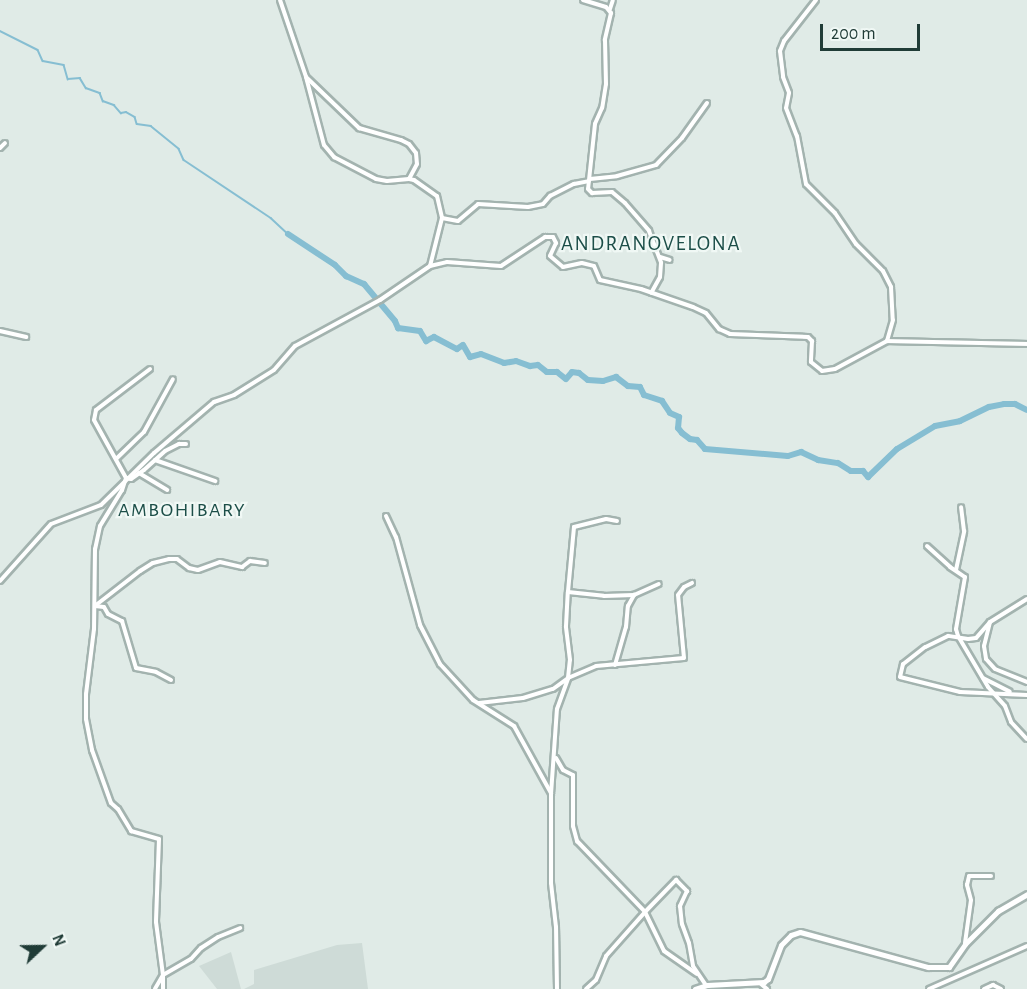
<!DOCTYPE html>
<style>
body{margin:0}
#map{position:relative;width:1027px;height:989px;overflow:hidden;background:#e0ebe7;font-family:"Alegreya Sans",sans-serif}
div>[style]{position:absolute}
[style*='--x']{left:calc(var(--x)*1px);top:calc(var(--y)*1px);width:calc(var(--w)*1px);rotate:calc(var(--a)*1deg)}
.built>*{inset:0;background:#cedbd7}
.stream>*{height:1.5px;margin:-0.75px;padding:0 0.75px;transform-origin:0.75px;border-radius:0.75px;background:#86bed2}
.river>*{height:6px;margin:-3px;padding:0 3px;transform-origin:3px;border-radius:3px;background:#86bed2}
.roads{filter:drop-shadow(2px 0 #a3b3af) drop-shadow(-2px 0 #a3b3af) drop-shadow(0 2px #a3b3af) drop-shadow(0 -2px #a3b3af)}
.minor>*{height:4px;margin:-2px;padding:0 2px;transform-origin:2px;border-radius:2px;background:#fff}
.tertiary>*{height:5px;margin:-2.5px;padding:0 2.5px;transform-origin:2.5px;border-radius:2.5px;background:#fff}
span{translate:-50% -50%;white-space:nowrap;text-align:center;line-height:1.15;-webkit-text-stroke:4.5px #f0f8f5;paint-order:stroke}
.neighbourhood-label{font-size:20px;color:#1c4e48;letter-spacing:1.5px}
.quarter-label{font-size:21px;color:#1c4e48;letter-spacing:1.5px}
.north{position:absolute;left:12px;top:917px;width:60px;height:60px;-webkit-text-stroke:4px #f0f8f5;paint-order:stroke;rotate:68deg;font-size:16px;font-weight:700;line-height:24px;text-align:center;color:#203c37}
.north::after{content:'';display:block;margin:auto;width:21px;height:27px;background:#203c37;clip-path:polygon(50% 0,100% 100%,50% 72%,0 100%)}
.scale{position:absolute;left:820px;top:24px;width:100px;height:27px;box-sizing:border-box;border:3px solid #203c37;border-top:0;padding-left:8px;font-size:18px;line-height:21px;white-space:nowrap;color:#203c37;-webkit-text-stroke:4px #f0f8f5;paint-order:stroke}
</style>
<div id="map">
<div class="built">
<i style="clip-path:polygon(362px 943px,368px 989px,244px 989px,254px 984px,254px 970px,337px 945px)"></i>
<i style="clip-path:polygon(231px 952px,241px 989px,217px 989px,199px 966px)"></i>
</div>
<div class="stream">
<i style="--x:0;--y:31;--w:42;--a:26.6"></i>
<i style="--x:38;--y:50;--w:12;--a:66"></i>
<i style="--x:43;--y:61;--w:21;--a:11"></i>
<i style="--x:64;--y:65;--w:15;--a:74"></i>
<i style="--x:68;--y:79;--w:12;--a:-5"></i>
<i style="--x:80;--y:78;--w:12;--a:59"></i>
<i style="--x:86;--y:88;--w:15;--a:20"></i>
<i style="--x:100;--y:93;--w:9;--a:69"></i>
<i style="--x:103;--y:101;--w:12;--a:20"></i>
<i style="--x:114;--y:105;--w:11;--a:49"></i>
<i style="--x:121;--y:113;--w:5;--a:-11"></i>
<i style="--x:126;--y:112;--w:10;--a:29"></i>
<i style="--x:135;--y:117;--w:7;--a:74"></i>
<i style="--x:137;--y:124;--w:14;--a:8"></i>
<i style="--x:151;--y:126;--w:36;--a:39"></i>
<i style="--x:179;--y:149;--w:12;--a:66"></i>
<i style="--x:184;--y:160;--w:105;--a:33.7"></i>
<i style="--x:271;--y:218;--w:23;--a:43"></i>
</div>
<div class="river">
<i style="--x:288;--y:234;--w:56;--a:33.4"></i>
<i style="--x:335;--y:265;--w:16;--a:45"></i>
<i style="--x:346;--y:276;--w:20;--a:24"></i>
<i style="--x:364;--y:284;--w:48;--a:50"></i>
<i style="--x:395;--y:321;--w:8;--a:67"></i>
<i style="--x:398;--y:328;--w:22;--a:8"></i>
<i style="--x:420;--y:331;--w:12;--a:59"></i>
<i style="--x:426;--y:341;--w:9;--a:-27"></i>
<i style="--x:434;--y:337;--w:26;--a:28"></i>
<i style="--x:457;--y:349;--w:7;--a:-34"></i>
<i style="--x:463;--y:345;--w:14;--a:60"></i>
<i style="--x:470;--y:357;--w:11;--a:-15"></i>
<i style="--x:481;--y:354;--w:25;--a:21"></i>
<i style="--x:504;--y:363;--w:12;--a:-9"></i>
<i style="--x:516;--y:361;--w:15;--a:20"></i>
<i style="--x:530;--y:366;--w:8;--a:-7"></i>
<i style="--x:538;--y:365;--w:11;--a:38"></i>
<i style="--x:547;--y:372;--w:10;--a:0"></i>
<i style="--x:557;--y:372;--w:11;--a:38"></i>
<i style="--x:566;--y:379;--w:9;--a:-49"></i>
<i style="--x:572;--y:372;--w:7;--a:8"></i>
<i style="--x:579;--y:373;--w:11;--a:38"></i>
<i style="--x:588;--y:380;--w:15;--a:4"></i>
<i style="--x:603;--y:381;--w:14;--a:-17"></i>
<i style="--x:616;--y:377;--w:15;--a:37"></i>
<i style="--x:628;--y:386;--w:12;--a:5"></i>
<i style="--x:640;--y:387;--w:9;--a:63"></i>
<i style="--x:644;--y:395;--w:19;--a:18"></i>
<i style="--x:662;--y:401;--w:14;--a:56"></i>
<i style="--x:670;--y:413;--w:10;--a:24"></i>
<i style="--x:679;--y:417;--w:11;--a:95"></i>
<i style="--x:678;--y:428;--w:6;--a:51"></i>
<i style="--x:682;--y:433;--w:10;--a:37"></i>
<i style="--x:690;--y:439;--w:7;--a:8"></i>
<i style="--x:697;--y:440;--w:12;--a:48"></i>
<i style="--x:705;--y:449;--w:83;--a:4.8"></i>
<i style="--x:788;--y:456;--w:14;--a:-17"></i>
<i style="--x:801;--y:452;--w:19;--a:25"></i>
<i style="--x:818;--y:460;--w:20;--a:9"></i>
<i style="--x:838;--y:463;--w:15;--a:32"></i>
<i style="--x:851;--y:471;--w:12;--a:0"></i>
<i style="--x:863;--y:471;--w:8;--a:50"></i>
<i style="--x:868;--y:477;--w:40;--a:-44"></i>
<i style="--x:897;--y:449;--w:44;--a:-31.2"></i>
<i style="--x:935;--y:426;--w:25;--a:-11"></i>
<i style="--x:960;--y:421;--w:32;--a:-26"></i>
<i style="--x:989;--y:407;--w:15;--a:-11"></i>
<i style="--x:1004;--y:404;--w:11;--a:0"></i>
<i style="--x:1015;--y:404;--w:13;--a:27"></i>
</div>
<div class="roads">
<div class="minor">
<i style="--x:280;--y:0;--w:81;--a:71.3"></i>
<i style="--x:306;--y:77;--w:74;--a:43.9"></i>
<i style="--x:359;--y:128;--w:44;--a:15.9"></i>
<i style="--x:401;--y:140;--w:9;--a:27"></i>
<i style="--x:409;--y:144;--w:11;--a:52"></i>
<i style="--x:416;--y:153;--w:11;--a:85"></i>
<i style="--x:417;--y:164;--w:17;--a:118"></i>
<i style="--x:409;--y:179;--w:5;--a:11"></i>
<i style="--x:414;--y:180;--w:28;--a:35"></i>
<i style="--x:437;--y:196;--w:23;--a:77"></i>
<i style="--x:442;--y:218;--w:49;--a:104"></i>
<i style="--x:583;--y:0;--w:24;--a:17"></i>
<i style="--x:606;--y:7;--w:8;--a:50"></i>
<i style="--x:611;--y:13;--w:28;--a:103"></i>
<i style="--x:605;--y:40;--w:44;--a:88.7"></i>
<i style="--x:606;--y:84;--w:24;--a:99"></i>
<i style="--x:602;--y:108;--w:17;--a:114"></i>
<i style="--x:595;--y:124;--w:65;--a:96.1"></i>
<i style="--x:588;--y:189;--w:6;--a:45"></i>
<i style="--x:592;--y:193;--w:20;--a:-3"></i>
<i style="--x:612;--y:192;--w:17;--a:40"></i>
<i style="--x:625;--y:203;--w:37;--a:49"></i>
<i style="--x:649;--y:231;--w:34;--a:69"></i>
<i style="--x:661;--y:263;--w:14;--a:94"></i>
<i style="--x:660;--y:277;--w:18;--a:119"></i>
<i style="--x:816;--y:0;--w:52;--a:128"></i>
<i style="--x:784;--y:41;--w:11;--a:112"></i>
<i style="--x:780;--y:51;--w:26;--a:83"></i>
<i style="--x:783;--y:77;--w:17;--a:69"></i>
<i style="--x:789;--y:93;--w:15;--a:101"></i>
<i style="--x:786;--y:108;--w:30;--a:69"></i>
<i style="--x:797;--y:136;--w:49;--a:79.4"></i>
<i style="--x:806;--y:184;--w:41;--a:45"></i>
<i style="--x:835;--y:213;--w:37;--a:56"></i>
<i style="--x:856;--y:244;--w:38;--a:45"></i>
<i style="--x:883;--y:271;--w:18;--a:63"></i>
<i style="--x:891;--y:287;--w:33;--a:87"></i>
<i style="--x:893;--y:320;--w:22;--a:106"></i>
<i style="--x:610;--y:9;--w:9;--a:-72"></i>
<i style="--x:306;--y:77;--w:70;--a:75.2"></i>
<i style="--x:324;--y:145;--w:16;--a:50"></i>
<i style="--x:334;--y:157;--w:47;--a:27.6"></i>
<i style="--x:376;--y:179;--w:11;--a:10"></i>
<i style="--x:387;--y:181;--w:22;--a:-5"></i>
<i style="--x:0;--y:148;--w:7;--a:-45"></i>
<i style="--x:590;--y:179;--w:27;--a:-6"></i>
<i style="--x:617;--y:176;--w:41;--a:-15.8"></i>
<i style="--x:656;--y:165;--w:37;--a:-46"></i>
<i style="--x:682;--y:138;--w:43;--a:-54.5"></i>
<i style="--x:442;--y:218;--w:16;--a:11"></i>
<i style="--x:458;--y:221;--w:26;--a:-40"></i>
<i style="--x:478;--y:204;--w:50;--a:3.4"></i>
<i style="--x:528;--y:207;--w:15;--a:-11"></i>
<i style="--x:543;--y:204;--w:11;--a:-49"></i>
<i style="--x:550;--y:196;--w:27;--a:-27"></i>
<i style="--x:574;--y:184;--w:15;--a:-11"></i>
<i style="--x:660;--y:257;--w:10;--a:17"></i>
<i style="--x:0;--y:331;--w:27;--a:13"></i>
<i style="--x:150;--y:369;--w:68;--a:142.8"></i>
<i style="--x:96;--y:410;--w:10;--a:101"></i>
<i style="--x:94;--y:420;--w:66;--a:61.1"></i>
<i style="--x:126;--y:478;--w:13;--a:108"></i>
<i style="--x:122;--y:490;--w:42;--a:121.4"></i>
<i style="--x:100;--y:526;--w:24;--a:102"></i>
<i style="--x:95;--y:549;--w:80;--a:90.7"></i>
<i style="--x:94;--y:629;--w:65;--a:97"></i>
<i style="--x:86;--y:694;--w:25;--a:90"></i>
<i style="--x:86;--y:719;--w:32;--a:79"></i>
<i style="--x:92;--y:750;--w:56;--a:70.3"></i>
<i style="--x:111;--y:803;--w:9;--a:41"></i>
<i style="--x:118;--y:809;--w:26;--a:59"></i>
<i style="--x:131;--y:831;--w:29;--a:16"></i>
<i style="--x:159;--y:839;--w:83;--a:92.1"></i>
<i style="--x:156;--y:922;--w:53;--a:82.5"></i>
<i style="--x:163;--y:975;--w:16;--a:120"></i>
<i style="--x:116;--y:459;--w:39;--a:-44"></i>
<i style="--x:144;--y:432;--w:60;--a:-61.3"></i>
<i style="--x:155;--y:460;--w:64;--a:19.3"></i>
<i style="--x:139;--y:473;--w:33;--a:31"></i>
<i style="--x:127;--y:478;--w:4;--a:14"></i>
<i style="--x:131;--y:479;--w:16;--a:-35"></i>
<i style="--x:144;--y:470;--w:28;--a:-42"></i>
<i style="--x:165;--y:451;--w:16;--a:-27"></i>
<i style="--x:179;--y:444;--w:7;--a:0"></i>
<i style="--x:386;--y:516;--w:23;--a:65"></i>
<i style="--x:396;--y:537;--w:91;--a:74.7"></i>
<i style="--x:420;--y:625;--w:44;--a:62.9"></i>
<i style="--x:440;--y:664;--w:49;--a:47.5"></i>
<i style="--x:473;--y:700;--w:49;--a:32.4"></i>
<i style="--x:514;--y:726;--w:77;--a:61.1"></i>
<i style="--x:617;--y:521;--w:11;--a:-170"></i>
<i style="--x:606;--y:519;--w:33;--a:166"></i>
<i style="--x:574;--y:527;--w:65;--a:95.3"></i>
<i style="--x:568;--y:592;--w:36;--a:6"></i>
<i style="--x:604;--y:596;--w:30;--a:-2"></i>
<i style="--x:927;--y:546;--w:31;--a:42"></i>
<i style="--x:950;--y:567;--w:18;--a:34"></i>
<i style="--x:965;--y:577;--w:53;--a:99.8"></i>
<i style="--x:956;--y:629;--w:7;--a:74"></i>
<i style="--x:958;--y:636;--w:59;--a:59.5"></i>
<i style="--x:988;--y:687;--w:25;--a:48"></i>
<i style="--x:1005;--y:706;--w:17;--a:69"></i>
<i style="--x:1011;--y:722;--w:23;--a:47"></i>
<i style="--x:956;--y:570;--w:40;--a:-78"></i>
<i style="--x:964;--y:531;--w:24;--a:-97"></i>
<i style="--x:0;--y:581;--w:76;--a:-48.2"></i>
<i style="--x:51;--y:524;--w:53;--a:-20.8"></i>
<i style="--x:101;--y:505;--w:74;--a:-44.5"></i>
<i style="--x:154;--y:453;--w:79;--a:-40.4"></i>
<i style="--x:214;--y:402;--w:21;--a:-19"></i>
<i style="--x:234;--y:395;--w:47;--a:-32"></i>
<i style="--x:274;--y:370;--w:32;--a:-49"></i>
<i style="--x:295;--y:346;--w:97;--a:-28.4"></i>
<i style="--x:380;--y:300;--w:60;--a:-34.2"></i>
<i style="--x:430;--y:266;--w:17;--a:-13"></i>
<i style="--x:447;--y:262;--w:54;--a:4.2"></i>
<i style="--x:501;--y:266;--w:53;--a:-33.4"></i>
<i style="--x:545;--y:237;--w:8;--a:0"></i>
<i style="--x:553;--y:237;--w:7;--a:63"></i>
<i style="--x:556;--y:243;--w:14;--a:115"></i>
<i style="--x:550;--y:256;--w:17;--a:40"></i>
<i style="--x:563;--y:267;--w:19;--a:-12"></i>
<i style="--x:582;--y:263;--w:12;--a:14"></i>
<i style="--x:594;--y:266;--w:15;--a:67"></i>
<i style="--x:600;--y:280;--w:42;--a:12.4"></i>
<i style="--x:641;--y:289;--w:55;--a:19.1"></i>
<i style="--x:693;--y:307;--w:14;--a:25"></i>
<i style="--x:706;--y:313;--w:21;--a:51"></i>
<i style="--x:719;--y:329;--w:12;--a:24"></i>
<i style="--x:730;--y:334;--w:78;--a:2.2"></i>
<i style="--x:808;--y:337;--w:6;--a:45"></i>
<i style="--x:812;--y:341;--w:21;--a:93"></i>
<i style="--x:811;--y:362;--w:14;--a:39"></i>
<i style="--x:822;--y:371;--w:13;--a:-9"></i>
<i style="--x:835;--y:369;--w:59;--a:-28.3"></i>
<i style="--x:887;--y:341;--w:140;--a:1.2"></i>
<i style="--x:1027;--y:599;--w:44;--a:148.1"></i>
<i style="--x:990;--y:622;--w:25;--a:104"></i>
<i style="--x:984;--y:646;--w:13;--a:81"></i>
<i style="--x:986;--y:659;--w:13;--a:48"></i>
<i style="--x:995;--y:669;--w:35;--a:22"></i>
<i style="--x:96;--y:605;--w:56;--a:-37.7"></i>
<i style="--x:140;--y:571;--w:15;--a:-32"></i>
<i style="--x:153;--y:563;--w:16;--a:-14"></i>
<i style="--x:169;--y:559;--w:8;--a:0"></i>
<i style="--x:177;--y:559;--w:15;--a:37"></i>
<i style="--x:189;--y:568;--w:9;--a:13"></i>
<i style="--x:198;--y:570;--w:23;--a:-20"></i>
<i style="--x:220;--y:562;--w:23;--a:13"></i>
<i style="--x:242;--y:567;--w:10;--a:-37"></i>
<i style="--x:250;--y:561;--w:15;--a:8"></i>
<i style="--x:95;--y:606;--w:9;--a:6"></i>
<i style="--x:104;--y:607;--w:8;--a:60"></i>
<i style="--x:108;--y:614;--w:16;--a:27"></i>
<i style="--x:122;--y:621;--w:49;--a:73.4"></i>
<i style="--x:136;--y:668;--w:20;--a:11"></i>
<i style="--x:156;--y:672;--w:17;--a:28"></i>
<i style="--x:990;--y:622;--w:21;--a:131"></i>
<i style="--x:976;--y:638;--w:8;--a:173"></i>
<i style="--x:968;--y:639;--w:20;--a:-171"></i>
<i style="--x:948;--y:636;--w:25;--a:154"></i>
<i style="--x:925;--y:647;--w:28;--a:142"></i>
<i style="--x:903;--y:664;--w:13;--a:103"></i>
<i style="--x:900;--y:677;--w:62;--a:14"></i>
<i style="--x:960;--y:692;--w:67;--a:2.6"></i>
<i style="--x:615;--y:665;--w:40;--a:-74"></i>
<i style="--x:626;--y:627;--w:21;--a:-85"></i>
<i style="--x:628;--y:606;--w:13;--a:-61"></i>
<i style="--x:634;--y:595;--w:27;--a:-24"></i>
<i style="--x:983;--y:678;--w:30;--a:27"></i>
<i style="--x:479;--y:703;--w:44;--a:-6.5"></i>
<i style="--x:523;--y:698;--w:31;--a:-17"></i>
<i style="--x:553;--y:689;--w:19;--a:-36"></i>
<i style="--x:568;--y:678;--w:30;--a:-23"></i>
<i style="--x:596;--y:666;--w:88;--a:-5.2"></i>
<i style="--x:684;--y:658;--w:63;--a:-95.4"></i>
<i style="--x:678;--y:595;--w:10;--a:-53"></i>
<i style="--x:684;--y:587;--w:9;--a:-27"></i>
<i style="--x:556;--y:758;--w:14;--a:60"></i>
<i style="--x:563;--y:770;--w:11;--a:27"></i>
<i style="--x:573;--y:775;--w:51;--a:90"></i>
<i style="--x:573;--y:826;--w:16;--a:75"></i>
<i style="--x:577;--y:841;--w:98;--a:46.2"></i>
<i style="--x:645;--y:912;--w:45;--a:-45.9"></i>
<i style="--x:676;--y:880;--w:16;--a:45"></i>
<i style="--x:687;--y:891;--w:17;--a:115"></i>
<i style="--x:680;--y:906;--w:18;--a:84"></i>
<i style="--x:682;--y:924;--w:20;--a:70"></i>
<i style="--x:689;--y:943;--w:23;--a:80"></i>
<i style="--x:693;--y:966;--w:23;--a:56"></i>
<i style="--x:965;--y:943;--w:43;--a:-82.1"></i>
<i style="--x:971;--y:900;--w:16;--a:-105"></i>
<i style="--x:967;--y:885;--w:9;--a:-77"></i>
<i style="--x:969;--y:876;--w:22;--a:0"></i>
<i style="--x:761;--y:984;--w:8;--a:40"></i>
<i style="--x:163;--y:989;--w:14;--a:-90"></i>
<i style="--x:163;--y:975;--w:32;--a:-30"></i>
<i style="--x:191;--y:959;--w:15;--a:-48"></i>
<i style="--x:201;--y:948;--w:20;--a:-33"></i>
<i style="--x:218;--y:937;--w:24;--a:-22"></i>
<i style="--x:557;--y:989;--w:62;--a:-90.9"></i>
<i style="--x:556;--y:927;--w:44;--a:-96.5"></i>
<i style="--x:551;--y:883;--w:89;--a:-90"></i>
<i style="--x:551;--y:794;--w:85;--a:-86"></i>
<i style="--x:557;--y:709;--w:33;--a:-70"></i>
<i style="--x:568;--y:678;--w:18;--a:-84"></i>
<i style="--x:570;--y:660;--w:34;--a:-97"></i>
<i style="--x:566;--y:626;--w:34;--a:-87"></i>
<i style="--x:586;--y:989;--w:13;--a:-42"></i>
<i style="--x:596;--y:980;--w:26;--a:-67"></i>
<i style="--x:606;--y:956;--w:59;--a:-48.4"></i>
<i style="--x:645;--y:912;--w:43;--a:64"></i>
<i style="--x:664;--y:951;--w:40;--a:34.9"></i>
<i style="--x:929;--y:989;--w:107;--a:-23.7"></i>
<i style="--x:984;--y:989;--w:10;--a:-24"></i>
<i style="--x:993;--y:985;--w:9;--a:27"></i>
</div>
<div class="tertiary">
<i style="--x:695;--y:989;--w:13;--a:-18"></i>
<i style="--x:707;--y:985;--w:57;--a:-3"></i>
<i style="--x:764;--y:982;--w:5;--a:-37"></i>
<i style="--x:768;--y:979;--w:36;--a:-69"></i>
<i style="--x:781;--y:945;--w:14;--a:-45"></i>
<i style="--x:791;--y:935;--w:9;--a:-18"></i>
<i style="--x:800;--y:932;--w:133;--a:15.3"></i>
<i style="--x:928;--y:967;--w:21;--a:0"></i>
<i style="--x:949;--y:967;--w:28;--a:-55"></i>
<i style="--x:965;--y:944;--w:47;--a:-45"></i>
<i style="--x:998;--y:911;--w:34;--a:-30"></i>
</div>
</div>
<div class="neighbourhood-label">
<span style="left:182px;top:510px">AMBOHIBARY</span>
</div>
<div class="quarter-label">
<span style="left:651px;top:244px">ANDRANOVELONA</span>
</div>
<div class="north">N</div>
<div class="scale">200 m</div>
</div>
